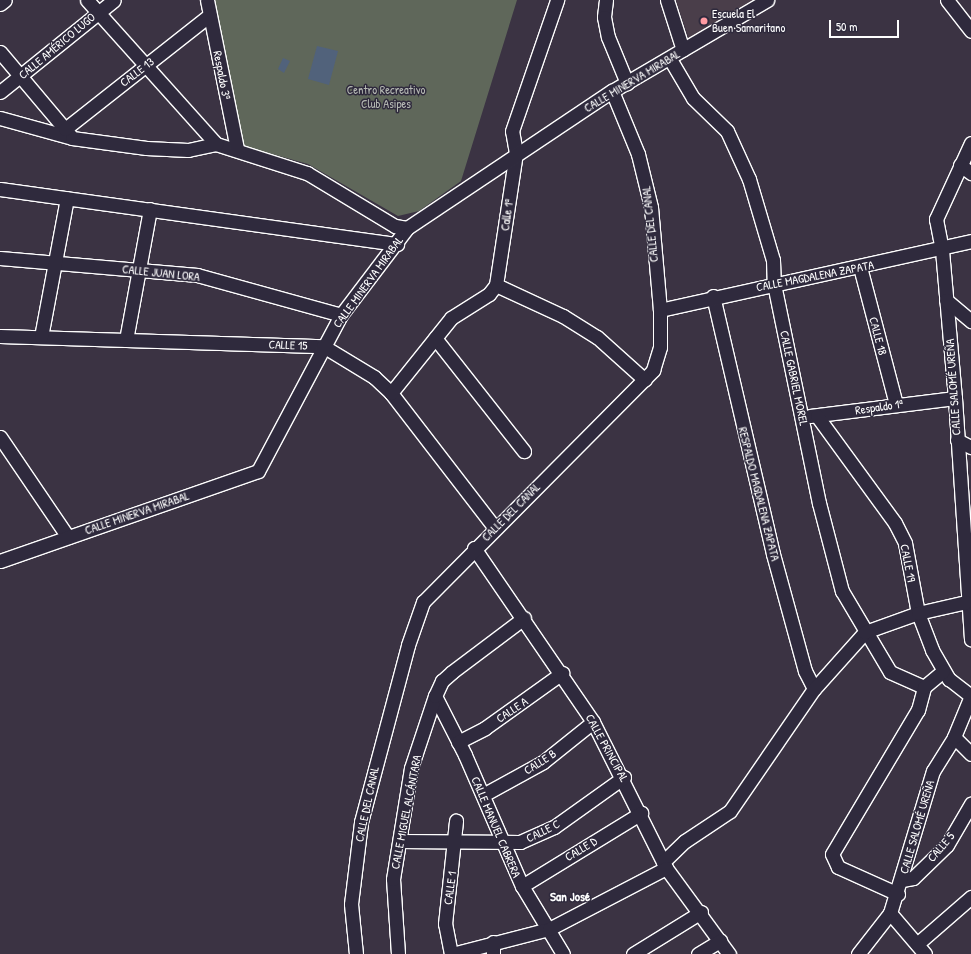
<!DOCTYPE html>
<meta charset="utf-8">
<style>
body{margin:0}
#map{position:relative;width:971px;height:954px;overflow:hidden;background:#3b3343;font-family:"Patrick Hand",sans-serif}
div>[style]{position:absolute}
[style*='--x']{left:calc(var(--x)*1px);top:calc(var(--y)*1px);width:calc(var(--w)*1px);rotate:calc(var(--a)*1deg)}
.built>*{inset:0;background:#4a3e4a}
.green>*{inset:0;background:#5f675a}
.water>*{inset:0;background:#51627b}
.roads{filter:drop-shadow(1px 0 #fff) drop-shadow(-1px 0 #fff) drop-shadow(0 1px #fff) drop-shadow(0 -1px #fff)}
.minor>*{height:13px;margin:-6.5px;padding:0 6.5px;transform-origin:6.5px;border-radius:6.5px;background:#2f2a3d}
.dots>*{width:11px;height:11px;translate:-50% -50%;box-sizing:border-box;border:2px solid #2f2a3d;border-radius:50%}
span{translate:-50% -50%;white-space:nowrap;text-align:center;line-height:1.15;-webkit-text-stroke:3px #2f2a3d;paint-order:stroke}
.poi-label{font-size:12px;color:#fff}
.left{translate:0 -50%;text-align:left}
.street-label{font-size:12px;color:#fff}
.park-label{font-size:12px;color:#b7bbb5}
.neighbourhood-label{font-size:13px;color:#fff;font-weight:700}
.scale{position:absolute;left:829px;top:20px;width:70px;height:18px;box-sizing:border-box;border:2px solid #fff;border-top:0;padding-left:5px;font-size:12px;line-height:14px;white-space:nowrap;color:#fff;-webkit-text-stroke:3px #2f2a3d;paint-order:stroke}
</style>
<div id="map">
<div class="built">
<i style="clip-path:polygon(676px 0,761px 0,690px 42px)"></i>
</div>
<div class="green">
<i style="clip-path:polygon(215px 0,517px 0,461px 181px,419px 211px,398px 216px,308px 164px,243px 146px)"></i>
</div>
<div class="water">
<i style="clip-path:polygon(317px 46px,338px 51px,329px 85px,308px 79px)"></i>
<i style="clip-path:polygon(283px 58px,290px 61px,284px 73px,278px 69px)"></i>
</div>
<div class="roads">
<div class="minor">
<i style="--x:87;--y:0;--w:193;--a:48.1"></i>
<i style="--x:216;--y:144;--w:96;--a:17.7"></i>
<i style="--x:307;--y:173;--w:103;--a:31.1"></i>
<i style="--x:395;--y:226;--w:12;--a:9"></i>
<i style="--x:207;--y:0;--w:152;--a:78.6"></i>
<i style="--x:606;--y:0;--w:17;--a:97"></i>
<i style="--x:604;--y:17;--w:20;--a:79"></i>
<i style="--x:608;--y:37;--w:50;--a:67.6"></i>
<i style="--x:667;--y:0;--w:52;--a:72.3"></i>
<i style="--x:947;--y:0;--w:39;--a:52"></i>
<i style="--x:0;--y:4;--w:6;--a:-39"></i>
<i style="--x:0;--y:52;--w:109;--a:49.9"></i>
<i style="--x:670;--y:59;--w:45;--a:59.5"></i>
<i style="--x:693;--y:98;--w:47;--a:44.1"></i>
<i style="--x:727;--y:131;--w:53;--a:65.4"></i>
<i style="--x:749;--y:179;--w:84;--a:73.5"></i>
<i style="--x:773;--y:260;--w:24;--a:88"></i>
<i style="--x:774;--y:284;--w:224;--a:78.4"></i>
<i style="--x:819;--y:503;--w:91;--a:75.4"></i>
<i style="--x:842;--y:591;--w:94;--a:59.3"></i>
<i style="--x:890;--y:672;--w:37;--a:24"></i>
<i style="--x:0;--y:92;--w:146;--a:-38.9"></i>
<i style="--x:0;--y:118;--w:75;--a:15.5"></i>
<i style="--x:72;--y:138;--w:75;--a:7.7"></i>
<i style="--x:146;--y:148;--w:42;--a:2.7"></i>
<i style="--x:188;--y:150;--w:29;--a:-12"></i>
<i style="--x:65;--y:129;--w:184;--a:-38.2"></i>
<i style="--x:971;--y:143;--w:84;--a:114.7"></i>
<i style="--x:936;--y:219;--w:32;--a:79"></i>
<i style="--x:942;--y:250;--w:149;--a:85"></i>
<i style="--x:955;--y:398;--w:242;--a:86.2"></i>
<i style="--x:960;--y:165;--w:14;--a:36"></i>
<i style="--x:0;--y:189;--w:401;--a:7.9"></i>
<i style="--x:0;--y:258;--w:198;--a:4.9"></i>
<i style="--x:197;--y:275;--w:149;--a:15.5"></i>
<i style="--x:860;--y:267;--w:142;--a:75.3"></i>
<i style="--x:496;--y:285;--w:74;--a:24.8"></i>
<i style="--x:563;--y:316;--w:40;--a:32"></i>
<i style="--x:597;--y:337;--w:64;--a:41.9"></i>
<i style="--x:713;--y:296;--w:265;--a:76.9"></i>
<i style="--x:773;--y:554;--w:121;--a:74.7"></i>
<i style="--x:805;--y:671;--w:20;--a:63"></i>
<i style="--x:946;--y:300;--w:33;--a:40"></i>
<i style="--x:660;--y:310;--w:319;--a:-12.5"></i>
<i style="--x:0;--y:336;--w:323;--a:1.8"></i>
<i style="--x:323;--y:346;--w:60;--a:31.3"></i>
<i style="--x:374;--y:377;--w:23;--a:43"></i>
<i style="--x:391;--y:393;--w:170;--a:52.4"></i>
<i style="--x:41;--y:337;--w:141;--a:-79.4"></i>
<i style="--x:435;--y:338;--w:144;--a:51.8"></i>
<i style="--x:126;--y:340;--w:133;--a:-79.6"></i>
<i style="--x:391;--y:393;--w:96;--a:-51.3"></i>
<i style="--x:451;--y:318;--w:45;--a:-32.3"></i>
<i style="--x:489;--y:294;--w:11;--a:-52"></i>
<i style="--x:496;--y:285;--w:134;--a:-81.4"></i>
<i style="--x:516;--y:153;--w:22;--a:-100"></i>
<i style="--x:512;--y:131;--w:139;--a:-71"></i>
<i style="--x:810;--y:416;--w:146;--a:-7.1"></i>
<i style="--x:817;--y:416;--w:132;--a:53.9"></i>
<i style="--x:895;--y:523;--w:22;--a:63"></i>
<i style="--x:905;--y:543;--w:71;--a:79.5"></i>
<i style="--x:918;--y:613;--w:40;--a:69"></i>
<i style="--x:932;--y:650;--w:34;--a:60"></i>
<i style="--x:949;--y:679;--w:28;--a:38"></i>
<i style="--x:0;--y:437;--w:121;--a:55.8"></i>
<i style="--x:957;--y:440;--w:16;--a:27"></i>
<i style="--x:474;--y:548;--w:211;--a:55.6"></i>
<i style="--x:593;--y:722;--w:163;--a:63.4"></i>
<i style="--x:666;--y:868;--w:107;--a:53.8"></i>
<i style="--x:0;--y:561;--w:273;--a:-19.2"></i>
<i style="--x:258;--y:471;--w:177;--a:-62"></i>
<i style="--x:341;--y:315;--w:109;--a:-52.8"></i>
<i style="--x:407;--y:228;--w:247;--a:-33.8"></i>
<i style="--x:612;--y:91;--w:180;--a:-30.4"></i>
<i style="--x:435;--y:696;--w:66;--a:63"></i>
<i style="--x:465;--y:755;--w:143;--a:66.5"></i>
<i style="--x:522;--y:886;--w:79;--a:58.9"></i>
<i style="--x:954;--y:737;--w:24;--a:45"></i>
<i style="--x:458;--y:742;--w:30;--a:-27"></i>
<i style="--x:485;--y:728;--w:95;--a:-35.5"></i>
<i style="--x:483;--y:795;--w:68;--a:-28.8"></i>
<i style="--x:543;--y:762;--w:64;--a:-38.7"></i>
<i style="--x:400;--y:841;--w:120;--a:0.5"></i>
<i style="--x:520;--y:842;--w:37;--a:-24"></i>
<i style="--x:554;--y:827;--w:86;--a:-35.5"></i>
<i style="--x:663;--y:862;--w:30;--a:-44"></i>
<i style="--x:685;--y:841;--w:54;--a:-33.7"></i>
<i style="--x:730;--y:811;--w:148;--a:-55.5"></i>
<i style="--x:814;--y:689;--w:76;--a:-48.2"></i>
<i style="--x:865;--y:632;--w:56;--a:-19.7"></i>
<i style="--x:918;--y:613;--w:49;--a:-12.9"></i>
<i style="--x:902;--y:880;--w:11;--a:-10"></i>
<i style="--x:913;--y:878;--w:47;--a:-44.1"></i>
<i style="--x:947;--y:845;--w:48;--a:-59.7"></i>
<i style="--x:522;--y:886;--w:140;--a:-31.5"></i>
<i style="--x:898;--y:894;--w:66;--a:-155.8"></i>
<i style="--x:838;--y:867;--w:14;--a:-115"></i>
<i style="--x:832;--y:854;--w:168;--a:-59.2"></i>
<i style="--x:918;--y:710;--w:24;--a:-75"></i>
<i style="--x:924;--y:687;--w:25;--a:-40"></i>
<i style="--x:890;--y:913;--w:54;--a:49.5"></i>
<i style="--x:493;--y:942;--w:12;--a:90"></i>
<i style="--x:917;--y:944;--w:72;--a:-41"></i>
<i style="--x:356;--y:954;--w:50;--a:-95.7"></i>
<i style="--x:351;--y:904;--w:83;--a:-83"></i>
<i style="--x:361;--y:822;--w:183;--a:-75.1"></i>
<i style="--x:408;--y:645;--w:46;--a:-70.8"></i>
<i style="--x:423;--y:602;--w:327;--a:-45.2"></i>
<i style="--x:653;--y:370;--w:24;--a:-73"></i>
<i style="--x:660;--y:347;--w:37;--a:-90"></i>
<i style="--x:660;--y:310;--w:103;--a:-95"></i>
<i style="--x:651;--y:207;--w:55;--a:-103.8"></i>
<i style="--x:638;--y:154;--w:68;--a:-112.4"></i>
<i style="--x:398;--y:954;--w:75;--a:-93.8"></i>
<i style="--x:393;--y:879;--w:112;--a:-80.8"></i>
<i style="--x:411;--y:768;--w:76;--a:-71.6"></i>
<i style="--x:435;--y:696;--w:17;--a:-65"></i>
<i style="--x:442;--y:681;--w:13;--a:-42"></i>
<i style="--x:452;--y:672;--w:90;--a:-36.9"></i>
<i style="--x:451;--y:954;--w:31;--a:-101"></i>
<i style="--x:445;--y:924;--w:104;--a:-83.9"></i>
<i style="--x:452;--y:954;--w:100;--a:-14.5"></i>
<i style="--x:549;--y:929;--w:132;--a:-27.5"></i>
<i style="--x:633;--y:954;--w:80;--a:-31.7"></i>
<i style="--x:698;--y:954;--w:26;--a:-31"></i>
<i style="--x:858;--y:954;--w:52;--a:-52"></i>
<i style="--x:890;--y:913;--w:148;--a:-73.2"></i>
<i style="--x:933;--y:771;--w:40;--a:-58"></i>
<i style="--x:954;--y:737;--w:44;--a:-67.5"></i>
</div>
</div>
<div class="dots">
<i style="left:704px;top:21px;background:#ff9aa2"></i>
</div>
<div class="poi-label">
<span class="left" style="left:712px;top:21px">Escuela El<br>Buen Samaritano</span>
</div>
<div class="street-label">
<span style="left:57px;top:46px;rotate:-40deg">CALLE AMÉRICO LUGO</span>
<span style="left:137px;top:72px;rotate:-38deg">CALLE 13</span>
<span style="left:222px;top:75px;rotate:79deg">Respaldo 3ª</span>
<span style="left:632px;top:81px;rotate:-31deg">CALLE MINERVA MIRABAL</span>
<span style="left:507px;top:215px;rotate:-82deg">Calle 1ª</span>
<span style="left:650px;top:224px;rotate:-96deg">CALLE DEL CANAL</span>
<span style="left:161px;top:273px;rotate:6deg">CALLE JUAN LORA</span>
<span style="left:815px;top:276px;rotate:-11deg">CALLE MAGDALENA ZAPATA</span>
<span style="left:368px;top:282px;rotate:-54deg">CALLE MINERVA MIRABAL</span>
<span style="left:878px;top:336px;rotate:75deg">CALLE 18</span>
<span style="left:288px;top:345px;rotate:2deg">CALLE 15</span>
<span style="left:794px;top:378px;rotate:78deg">CALLE GABRIEL MOREL</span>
<span style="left:953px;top:387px;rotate:-94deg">CALLE SALOMÉ UREÑA</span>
<span style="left:879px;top:407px;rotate:-8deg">Respaldo 1ª</span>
<span style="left:759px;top:494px;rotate:76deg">RESPALDO MAGDALENA ZAPATA</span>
<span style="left:511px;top:512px;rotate:-45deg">CALLE DEL CANAL</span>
<span style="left:137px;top:513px;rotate:-19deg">CALLE MINERVA MIRABAL</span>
<span style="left:908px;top:563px;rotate:79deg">CALLE 19</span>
<span style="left:512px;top:710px;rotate:-34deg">CALLE A</span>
<span style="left:607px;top:748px;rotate:61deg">CALLE PRINCIPAL</span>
<span style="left:540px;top:762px;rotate:-33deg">CALLE B</span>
<span style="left:367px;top:804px;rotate:-78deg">CALLE DEL CANAL</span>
<span style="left:406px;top:812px;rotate:-79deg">CALLE MIGUEL ALCÁNTARA</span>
<span style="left:496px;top:827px;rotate:67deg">CALLE MANUEL CABRERA</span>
<span style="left:917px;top:827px;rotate:-74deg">CALLE SALOMÉ UREÑA</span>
<span style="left:543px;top:831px;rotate:-27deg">CALLE C</span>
<span style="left:941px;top:847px;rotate:-50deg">CALLE 5</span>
<span style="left:581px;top:849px;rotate:-31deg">CALLE D</span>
<span style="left:450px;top:888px;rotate:-82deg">CALLE 1</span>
</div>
<div class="park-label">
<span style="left:386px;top:97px">Centro Recreativo<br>Club Asipes</span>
</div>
<div class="neighbourhood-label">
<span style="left:570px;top:896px">San José</span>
</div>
<div class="scale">50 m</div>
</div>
